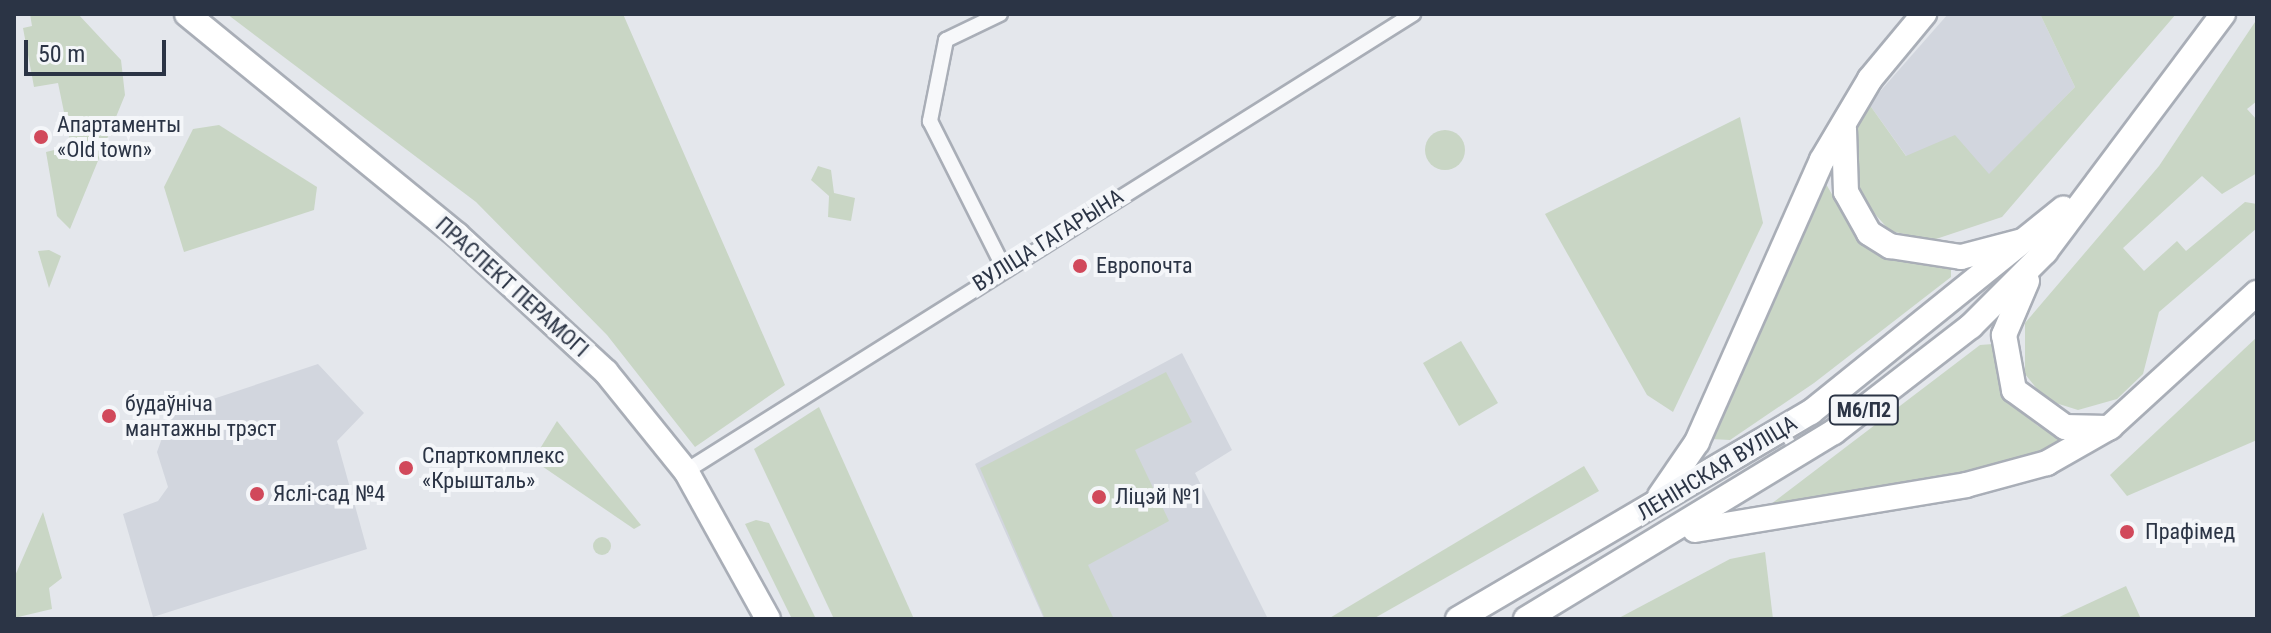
<!DOCTYPE html>
<meta charset="utf-8">
<style>
body{margin:0}
#map{position:relative;width:2271px;height:633px;overflow:hidden;background:#e4e7ec;font-family:"Roboto Condensed",sans-serif}
div>[style]{position:absolute}
[style*='--x']{left:calc(var(--x)*1px);top:calc(var(--y)*1px);width:calc(var(--w)*1px);rotate:calc(var(--a)*1deg)}
.built>*{inset:0;background:#d2d6de}
.green>*{inset:0;background:#c9d6c5}
.round{border-radius:50%}
.roads{filter:drop-shadow(2px 0 #a9aeb7) drop-shadow(-2px 0 #a9aeb7) drop-shadow(0 2px #a9aeb7) drop-shadow(0 -2px #a9aeb7)}
.minor>*{height:14px;margin:-7px;padding:0 7px;transform-origin:7px;border-radius:7px;background:#f7f8fa}
.primary>*{height:24px;margin:-12px;padding:0 12px;transform-origin:12px;border-radius:12px;background:#fff}
.dots>*{width:22px;height:22px;translate:-50% -50%;box-sizing:border-box;border:4px solid #f4f6f9;border-radius:50%}
span{translate:-50% -50%;white-space:nowrap;text-align:center;line-height:1.15;-webkit-text-stroke:8px #f4f6f9;paint-order:stroke}
.shield-label span{padding:2px 6px;background:#f4f6f9;border:2px solid;border-radius:6px;-webkit-text-stroke-width:0}
.shield-label{font-size:20px;color:#2b3445;font-weight:700}
.poi-label{font-size:22px;color:#2b3445}
.left{translate:0 -50%;text-align:left}
.street-label{font-size:22px;color:#2b3445}
.frame{position:absolute;inset:0;border:16px solid #2b3445;pointer-events:none}
.scale{position:absolute;left:24px;top:40px;width:142px;height:36px;box-sizing:border-box;border:4px solid #2b3445;border-top:0;padding-left:10px;font-size:24px;line-height:28px;white-space:nowrap;color:#2b3445;-webkit-text-stroke:6px #f4f6f9;paint-order:stroke}
</style>
<div id="map">
<div class="built">
<i style="clip-path:polygon(1948px 14px,2040px 14px,2075px 87px,1989px 175px,1907px 157px,1869px 104px)"></i>
<i style="clip-path:polygon(1182px 353px,1232px 450px,1195px 473px,1268px 619px,1044px 619px,975px 464px)"></i>
<i style="clip-path:polygon(318px 364px,364px 413px,337px 441px,367px 549px,153px 617px,123px 514px,158px 501px,168px 487px,157px 452px,171px 413px)"></i>
</div>
<div class="green">
<i style="clip-path:polygon(30px 14px,78px 14px,121px 60px,125px 95px,70px 229px,57px 216px,46px 152px,71px 146px,58px 83px,34px 87px,23px 28px,32px 26px)"></i>
<i style="clip-path:polygon(227px 14px,623px 14px,785px 385px,695px 447px,607px 335px,476px 202px)"></i>
<i style="clip-path:polygon(2040px 14px,2176px 14px,2002px 217px,1933px 240px,1890px 231px,1857px 194px,1851px 141px,1869px 104px,1906px 156px,1955px 135px,1989px 174px,2075px 87px)"></i>
<i style="clip-path:polygon(2257px 19px,2257px 101px,2247px 109px,2257px 120px,2257px 173px,2222px 194px,2202px 176px,2123px 248px,2144px 271px,2177px 241px,2186px 251px,2245px 202px,2257px 204px,2257px 228px,2159px 312px,2143px 374px,2117px 399px,2078px 410px,2046px 400px,2025px 374px,2025px 323px,2159px 166px)"></i>
<i style="clip-path:polygon(1740px 117px,1763px 223px,1673px 412px,1647px 395px,1545px 214px)"></i>
<i style="clip-path:polygon(219px 125px,317px 187px,314px 210px,184px 252px,164px 187px,193px 129px)"></i>
<i class="round" style="left:1425px;top:130px;width:40px;height:40px"></i>
<i style="clip-path:polygon(818px 166px,831px 170px,834px 193px,855px 198px,851px 221px,828px 217px,829px 196px,811px 180px)"></i>
<i style="clip-path:polygon(1826px 184px,1854px 232px,1884px 259px,1951px 266px,1951px 277px,1814px 383px,1730px 440px,1711px 439px)"></i>
<i style="clip-path:polygon(49px 250px,61px 256px,49px 288px,38px 251px)"></i>
<i style="clip-path:polygon(2257px 337px,2257px 440px,2127px 496px,2110px 475px)"></i>
<i style="clip-path:polygon(1461px 341px,1498px 403px,1459px 426px,1423px 363px)"></i>
<i style="clip-path:polygon(1993px 344px,1997px 376px,2014px 406px,2038px 426px,2071px 437px,1997px 469px,1771px 504px,1980px 345px)"></i>
<i style="clip-path:polygon(1166px 372px,1192px 422px,1135px 450px,1169px 521px,1088px 565px,1113px 617px,1045px 619px,980px 468px)"></i>
<i style="clip-path:polygon(819px 407px,914px 619px,834px 619px,754px 449px)"></i>
<i style="clip-path:polygon(557px 421px,641px 525px,634px 529px,533px 460px)"></i>
<i style="clip-path:polygon(1584px 466px,1599px 491px,1373px 619px,1328px 619px)"></i>
<i style="clip-path:polygon(43px 512px,62px 578px,49px 588px,52px 609px,14px 618px,14px 578px)"></i>
<i style="clip-path:polygon(756px 520px,769px 523px,816px 619px,792px 619px,745px 524px)"></i>
<i class="round" style="left:593px;top:537px;width:18px;height:18px"></i>
<i style="clip-path:polygon(1765px 552px,1773px 619px,1617px 619px,1730px 559px)"></i>
<i style="clip-path:polygon(2126px 586px,2141px 619px,2055px 619px)"></i>
</div>
<div class="roads">
<div class="minor">
<i style="--x:1000;--y:14;--w:60;--a:154.3"></i>
<i style="--x:946;--y:40;--w:83;--a:101.2"></i>
<i style="--x:930;--y:121;--w:165;--a:63.3"></i>
<i style="--x:686;--y:471;--w:859;--a:-32.15"></i>
</div>
<div class="primary">
<i style="--x:187;--y:14;--w:349;--a:39.3"></i>
<i style="--x:457;--y:235;--w:202;--a:42.6"></i>
<i style="--x:606;--y:372;--w:127;--a:51.1"></i>
<i style="--x:686;--y:471;--w:169;--a:61"></i>
<i style="--x:1844;--y:129;--w:63;--a:88.2"></i>
<i style="--x:1846;--y:192;--w:47;--a:60.7"></i>
<i style="--x:1869;--y:233;--w:25;--a:32"></i>
<i style="--x:1890;--y:246;--w:72;--a:8.8"></i>
<i style="--x:1961;--y:257;--w:63;--a:-14.7"></i>
<i style="--x:2027;--y:281;--w:59;--a:113.1"></i>
<i style="--x:2004;--y:335;--w:56;--a:79.7"></i>
<i style="--x:2014;--y:390;--w:63;--a:36"></i>
<i style="--x:2065;--y:427;--w:43;--a:1.3"></i>
<i style="--x:1660;--y:496;--w:65;--a:-55.6"></i>
<i style="--x:1697;--y:442;--w:308;--a:-66.1"></i>
<i style="--x:1822;--y:160;--w:94;--a:-59.3"></i>
<i style="--x:1870;--y:79;--w:85;--a:-50.3"></i>
<i style="--x:1695;--y:530;--w:275;--a:-9.4"></i>
<i style="--x:1966;--y:485;--w:84;--a:-15.2"></i>
<i style="--x:2047;--y:463;--w:73;--a:-29.7"></i>
<i style="--x:2110;--y:427;--w:199;--a:-42.4"></i>
<i style="--x:1458;--y:619;--w:409;--a:-30.4"></i>
<i style="--x:1811;--y:412;--w:324;--a:-38.9"></i>
<i style="--x:1526;--y:619;--w:360;--a:-31.3"></i>
<i style="--x:1834;--y:432;--w:173;--a:-37.7"></i>
<i style="--x:1971;--y:326;--w:105;--a:-45"></i>
<i style="--x:2045;--y:252;--w:297;--a:-53.2"></i>
</div>
</div>
<div class="dots">
<i style="left:41px;top:137px;background:#d1495b"></i>
<i style="left:1080px;top:266px;background:#d1495b"></i>
<i style="left:109px;top:416px;background:#d1495b"></i>
<i style="left:406px;top:468px;background:#d1495b"></i>
<i style="left:257px;top:494px;background:#d1495b"></i>
<i style="left:1099px;top:497px;background:#d1495b"></i>
<i style="left:2127px;top:532px;background:#d1495b"></i>
</div>
<div class="shield-label">
<span style="left:1864px;top:410px">М6/П2</span>
</div>
<div class="poi-label">
<span class="left" style="left:57px;top:137px">Апартаменты<br>«Old town»</span>
<span class="left" style="left:1096px;top:266px">Европочта</span>
<span class="left" style="left:125px;top:416px">будаўніча<br>мантажны трэст</span>
<span class="left" style="left:422px;top:468px">Спарткомплекс<br>«Крышталь»</span>
<span class="left" style="left:273px;top:494px">Яслі-сад №4</span>
<span class="left" style="left:1115px;top:497px">Ліцэй №1</span>
<span class="left" style="left:2145px;top:532px">Прафімед</span>
</div>
<div class="street-label">
<span style="left:1048px;top:240px;rotate:-32deg">ВУЛІЦА ГАГАРЫНА</span>
<span style="left:512px;top:287px;rotate:42deg">ПРАСПЕКТ ПЕРАМОГІ</span>
<span style="left:1717px;top:468px;rotate:-31deg">ЛЕНІНСКАЯ ВУЛІЦА</span>
</div>
<div class="frame"></div>
<div class="scale">50 m</div>
</div>
